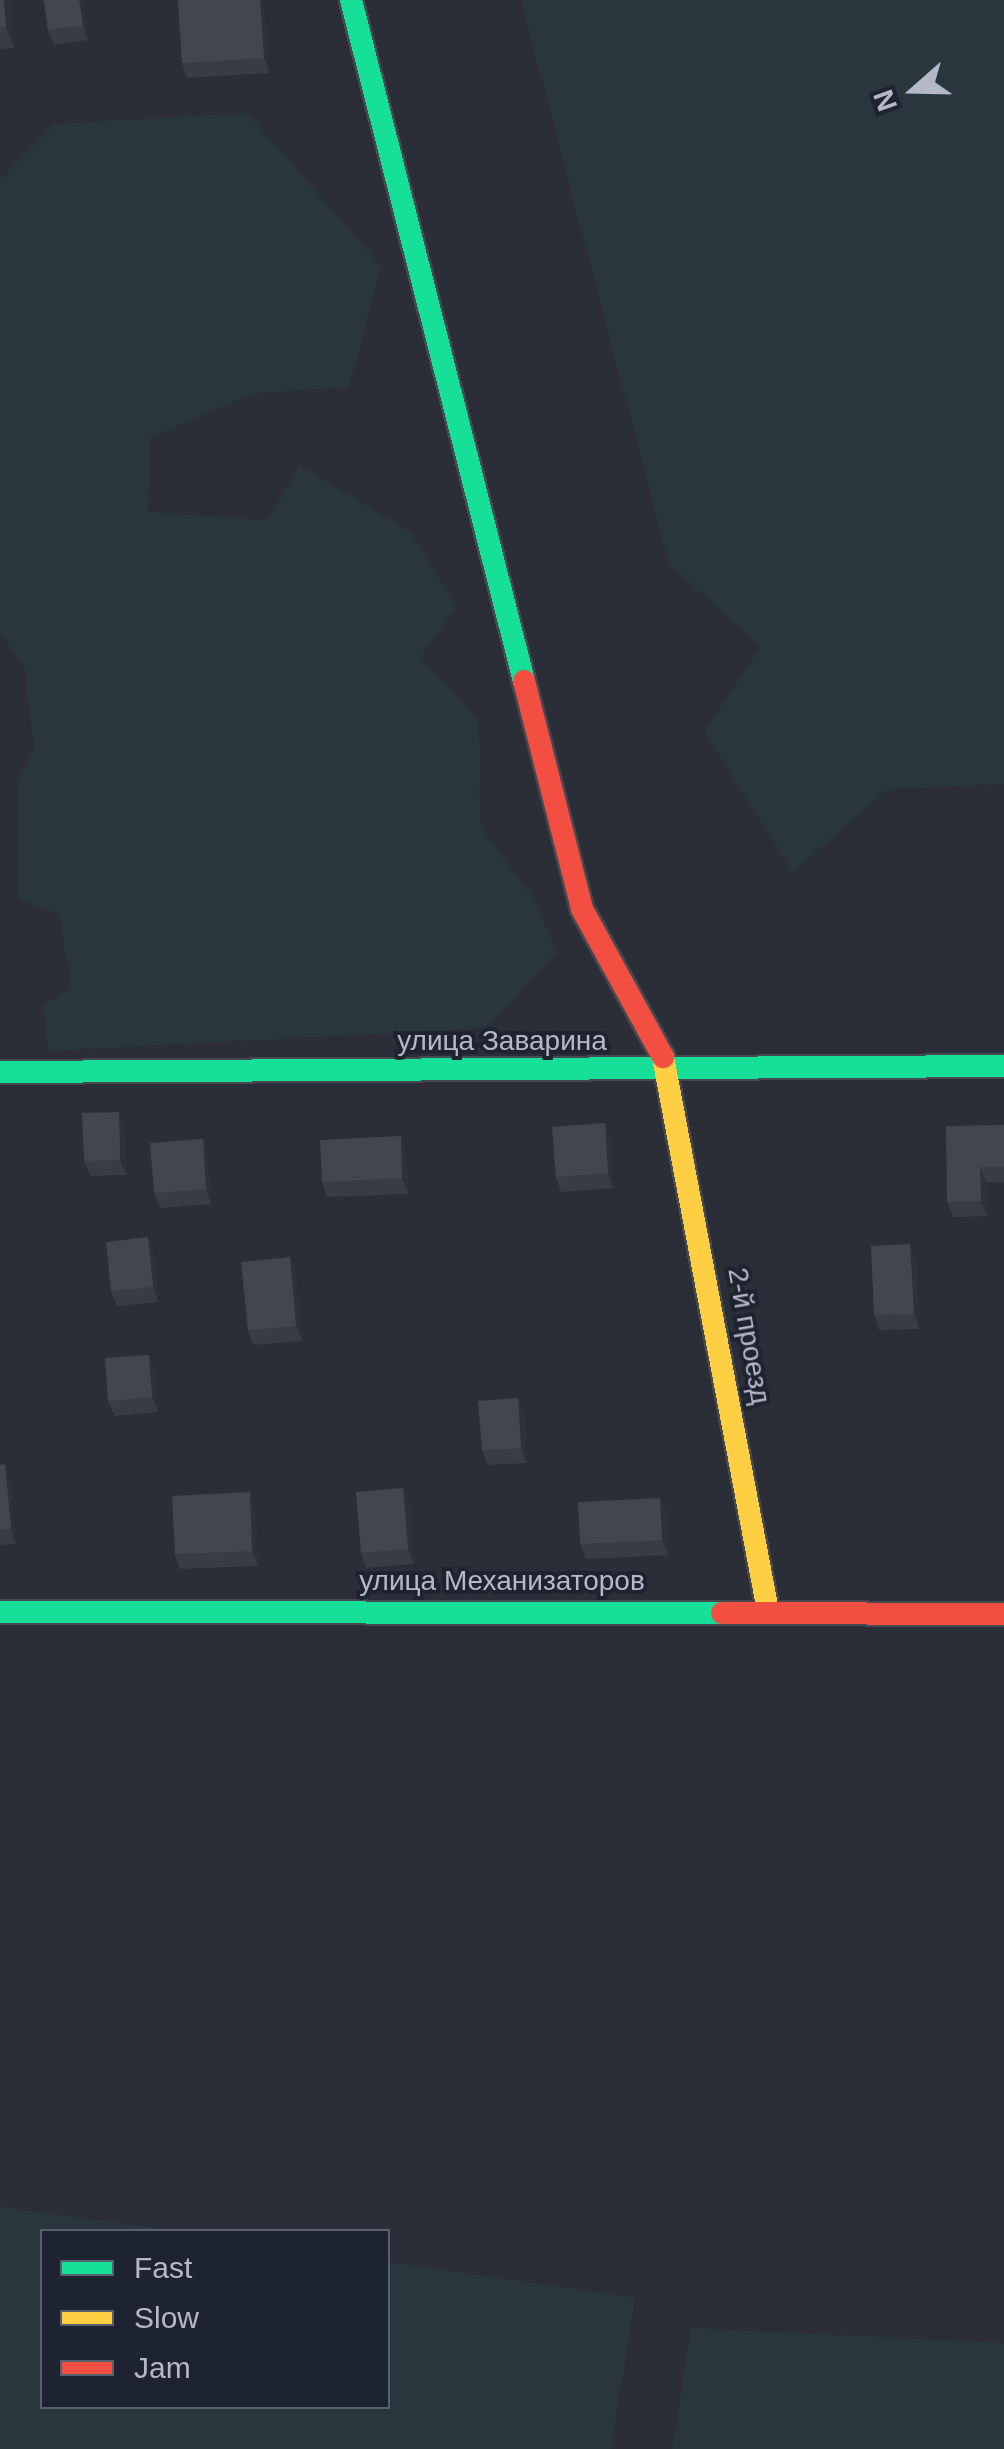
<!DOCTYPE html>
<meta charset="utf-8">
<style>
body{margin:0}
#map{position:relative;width:1004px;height:2449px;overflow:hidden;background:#2b2e37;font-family:Helvetica,sans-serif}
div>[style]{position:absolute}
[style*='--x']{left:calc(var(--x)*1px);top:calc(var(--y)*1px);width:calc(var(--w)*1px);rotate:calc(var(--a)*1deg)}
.green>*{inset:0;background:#29373d}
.roads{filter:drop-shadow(2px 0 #474950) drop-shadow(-2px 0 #474950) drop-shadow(0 2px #474950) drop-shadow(0 -2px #474950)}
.fast>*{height:22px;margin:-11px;padding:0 11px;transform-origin:11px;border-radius:11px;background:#16e098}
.slow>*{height:22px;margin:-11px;padding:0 11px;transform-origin:11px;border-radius:11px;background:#ffcf43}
.jam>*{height:22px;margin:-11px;padding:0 11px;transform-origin:11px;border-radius:11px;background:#f24e42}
.wall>*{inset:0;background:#3a3c43}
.shaded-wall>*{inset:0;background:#303137}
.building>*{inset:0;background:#44464e}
span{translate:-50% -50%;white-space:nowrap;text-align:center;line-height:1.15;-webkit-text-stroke:8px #1e2331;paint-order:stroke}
.street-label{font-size:28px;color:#b5b9c7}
.legend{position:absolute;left:40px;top:2229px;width:350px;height:180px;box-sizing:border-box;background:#1e2331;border:2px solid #5a5f6d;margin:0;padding:12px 18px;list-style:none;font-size:30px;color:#b5b9c7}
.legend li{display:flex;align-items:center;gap:20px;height:50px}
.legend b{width:50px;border:2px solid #5a5f6d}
.north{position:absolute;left:864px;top:40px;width:100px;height:100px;-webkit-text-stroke:8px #1e2331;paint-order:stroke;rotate:250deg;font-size:28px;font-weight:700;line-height:40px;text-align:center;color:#b5b9c7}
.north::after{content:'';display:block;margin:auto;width:35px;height:45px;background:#b5b9c7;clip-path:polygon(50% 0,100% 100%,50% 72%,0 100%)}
</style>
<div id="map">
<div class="green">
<i style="clip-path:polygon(521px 0,1004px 0,1004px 784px,888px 789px,793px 872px,704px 731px,761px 647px,669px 564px)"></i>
<i style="clip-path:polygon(247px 113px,381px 266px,349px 387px,254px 393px,150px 438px,148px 512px,267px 520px,300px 466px,410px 532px,457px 607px,420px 657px,479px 721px,480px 827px,532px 896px,557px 952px,486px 1028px,48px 1051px,43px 1004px,72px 989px,59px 915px,18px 898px,17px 783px,34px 748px,24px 666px,0 633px,0 180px,55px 124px)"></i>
<i style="clip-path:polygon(0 2207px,176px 2231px,42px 2232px,42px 2406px,388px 2406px,388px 2262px,635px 2298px,611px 2449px,0 2449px)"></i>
<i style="clip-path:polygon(691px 2328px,1004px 2343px,1004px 2449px,672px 2449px)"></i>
</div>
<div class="roads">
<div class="fast">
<i style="--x:351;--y:0;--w:703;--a:75.75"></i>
<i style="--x:0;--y:1072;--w:1004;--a:-0.34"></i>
<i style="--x:0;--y:1612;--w:722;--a:0.08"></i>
</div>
<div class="slow">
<i style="--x:663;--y:1057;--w:564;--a:79.27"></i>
</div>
<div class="jam">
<i style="--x:524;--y:681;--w:235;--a:75.7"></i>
<i style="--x:582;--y:909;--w:169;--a:61.3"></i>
<i style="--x:722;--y:1613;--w:282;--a:0.2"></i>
</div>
</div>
<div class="wall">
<i style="clip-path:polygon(0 0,14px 48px,0 49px)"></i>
<i style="clip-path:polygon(44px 0,83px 0,88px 40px,54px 45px,48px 30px)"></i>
<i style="clip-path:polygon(178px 0,263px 0,269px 73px,187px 78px,182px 63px)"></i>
<i style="clip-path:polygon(119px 1112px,124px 1127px,126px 1175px,90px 1176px,84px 1161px)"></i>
<i style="clip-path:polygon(605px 1123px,610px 1138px,613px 1188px,561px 1192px,556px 1177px)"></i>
<i style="clip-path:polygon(1004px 1125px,1004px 1182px,986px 1182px,987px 1216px,953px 1217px,947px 1202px)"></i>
<i style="clip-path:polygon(203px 1139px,208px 1154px,211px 1204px,160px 1208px,154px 1193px)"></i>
<i style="clip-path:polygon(406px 1151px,408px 1194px,327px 1197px,322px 1182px)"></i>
<i style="clip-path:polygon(148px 1237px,153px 1252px,158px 1302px,117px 1306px,111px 1291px)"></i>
<i style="clip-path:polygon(290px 1257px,295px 1272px,302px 1341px,253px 1345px,248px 1330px)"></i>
<i style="clip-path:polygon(916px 1259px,919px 1329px,879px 1330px,874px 1315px)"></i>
<i style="clip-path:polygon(154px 1370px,158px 1412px,114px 1416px,108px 1401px)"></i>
<i style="clip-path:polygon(518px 1398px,524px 1413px,527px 1463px,488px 1465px,482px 1450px)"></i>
<i style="clip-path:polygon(5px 1464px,10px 1479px,16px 1544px,0 1545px,0 1465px)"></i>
<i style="clip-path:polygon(403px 1488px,409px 1503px,414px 1564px,366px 1568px,361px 1553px)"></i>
<i style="clip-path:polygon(660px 1498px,666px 1513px,668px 1555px,586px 1559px,580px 1544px)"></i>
<i style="clip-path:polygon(255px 1507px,258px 1566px,180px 1569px,175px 1554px)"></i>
</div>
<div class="shaded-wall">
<i style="clip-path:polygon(4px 0,10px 0,14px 48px,6px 27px)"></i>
<i style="clip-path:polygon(79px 0,83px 0,88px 40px,83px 25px)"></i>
<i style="clip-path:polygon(260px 0,263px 0,265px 4px,269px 73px,264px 58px)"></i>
<i style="clip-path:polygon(119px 1112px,124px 1127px,126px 1175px,120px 1160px)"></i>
<i style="clip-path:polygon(605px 1123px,610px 1138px,613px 1188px,608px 1173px)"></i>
<i style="clip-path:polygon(401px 1136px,406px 1151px,408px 1194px,402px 1178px)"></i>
<i style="clip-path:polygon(203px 1139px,208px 1154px,211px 1204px,206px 1189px)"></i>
<i style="clip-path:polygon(980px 1167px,986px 1182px,987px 1216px,981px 1201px)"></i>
<i style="clip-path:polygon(148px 1237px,153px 1252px,158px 1302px,153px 1287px)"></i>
<i style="clip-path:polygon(910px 1244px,916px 1259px,919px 1329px,914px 1314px)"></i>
<i style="clip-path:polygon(290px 1257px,295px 1272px,302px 1341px,296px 1326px)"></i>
<i style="clip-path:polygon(149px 1355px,154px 1370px,158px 1412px,152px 1397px)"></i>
<i style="clip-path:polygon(518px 1398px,524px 1413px,527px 1463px,521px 1448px)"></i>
<i style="clip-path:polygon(5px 1464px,10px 1479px,16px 1544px,11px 1528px)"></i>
<i style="clip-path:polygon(403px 1488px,409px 1503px,414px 1564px,408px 1549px)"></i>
<i style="clip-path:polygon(250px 1492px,255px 1507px,258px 1566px,252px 1551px)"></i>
<i style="clip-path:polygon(660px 1498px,666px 1513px,668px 1555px,662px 1540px)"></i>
</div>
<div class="building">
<i style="clip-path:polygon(0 0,4px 0,6px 27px,0 27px)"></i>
<i style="clip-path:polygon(44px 0,79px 0,83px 25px,48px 30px)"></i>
<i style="clip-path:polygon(178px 0,260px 0,264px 58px,182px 63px)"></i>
<i style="clip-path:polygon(119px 1112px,120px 1160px,84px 1161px,82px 1113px)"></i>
<i style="clip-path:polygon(605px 1123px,608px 1173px,556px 1177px,552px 1127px)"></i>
<i style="clip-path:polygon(1004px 1125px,1004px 1167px,980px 1167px,981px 1201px,947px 1202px,946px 1126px)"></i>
<i style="clip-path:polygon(401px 1136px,402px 1178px,322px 1182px,320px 1140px)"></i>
<i style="clip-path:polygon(203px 1139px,206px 1189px,154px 1193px,150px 1143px)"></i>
<i style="clip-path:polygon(148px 1237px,153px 1287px,111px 1291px,106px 1242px)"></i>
<i style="clip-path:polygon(910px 1244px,914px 1314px,874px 1315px,871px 1246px)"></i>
<i style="clip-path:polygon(290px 1257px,296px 1326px,248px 1330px,241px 1262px)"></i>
<i style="clip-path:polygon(149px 1355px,152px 1397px,108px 1401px,105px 1358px)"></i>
<i style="clip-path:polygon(518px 1398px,521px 1448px,482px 1450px,478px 1401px)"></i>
<i style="clip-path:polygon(5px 1464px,11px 1528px,0 1530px,0 1465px)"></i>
<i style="clip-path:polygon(403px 1488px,408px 1549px,361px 1553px,356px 1492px)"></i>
<i style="clip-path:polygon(250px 1492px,252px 1551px,175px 1554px,172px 1496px)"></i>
<i style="clip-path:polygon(660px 1498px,662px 1540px,580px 1544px,578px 1502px)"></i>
</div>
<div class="street-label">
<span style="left:502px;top:1041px">улица Заварина</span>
<span style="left:749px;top:1336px;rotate:80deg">2-й проезд</span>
<span style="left:502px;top:1581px">улица Механизаторов</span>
</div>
<ul class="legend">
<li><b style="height:12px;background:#16e098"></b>Fast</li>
<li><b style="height:12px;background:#ffcf43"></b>Slow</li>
<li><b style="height:12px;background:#f24e42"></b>Jam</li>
</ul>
<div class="north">N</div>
</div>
